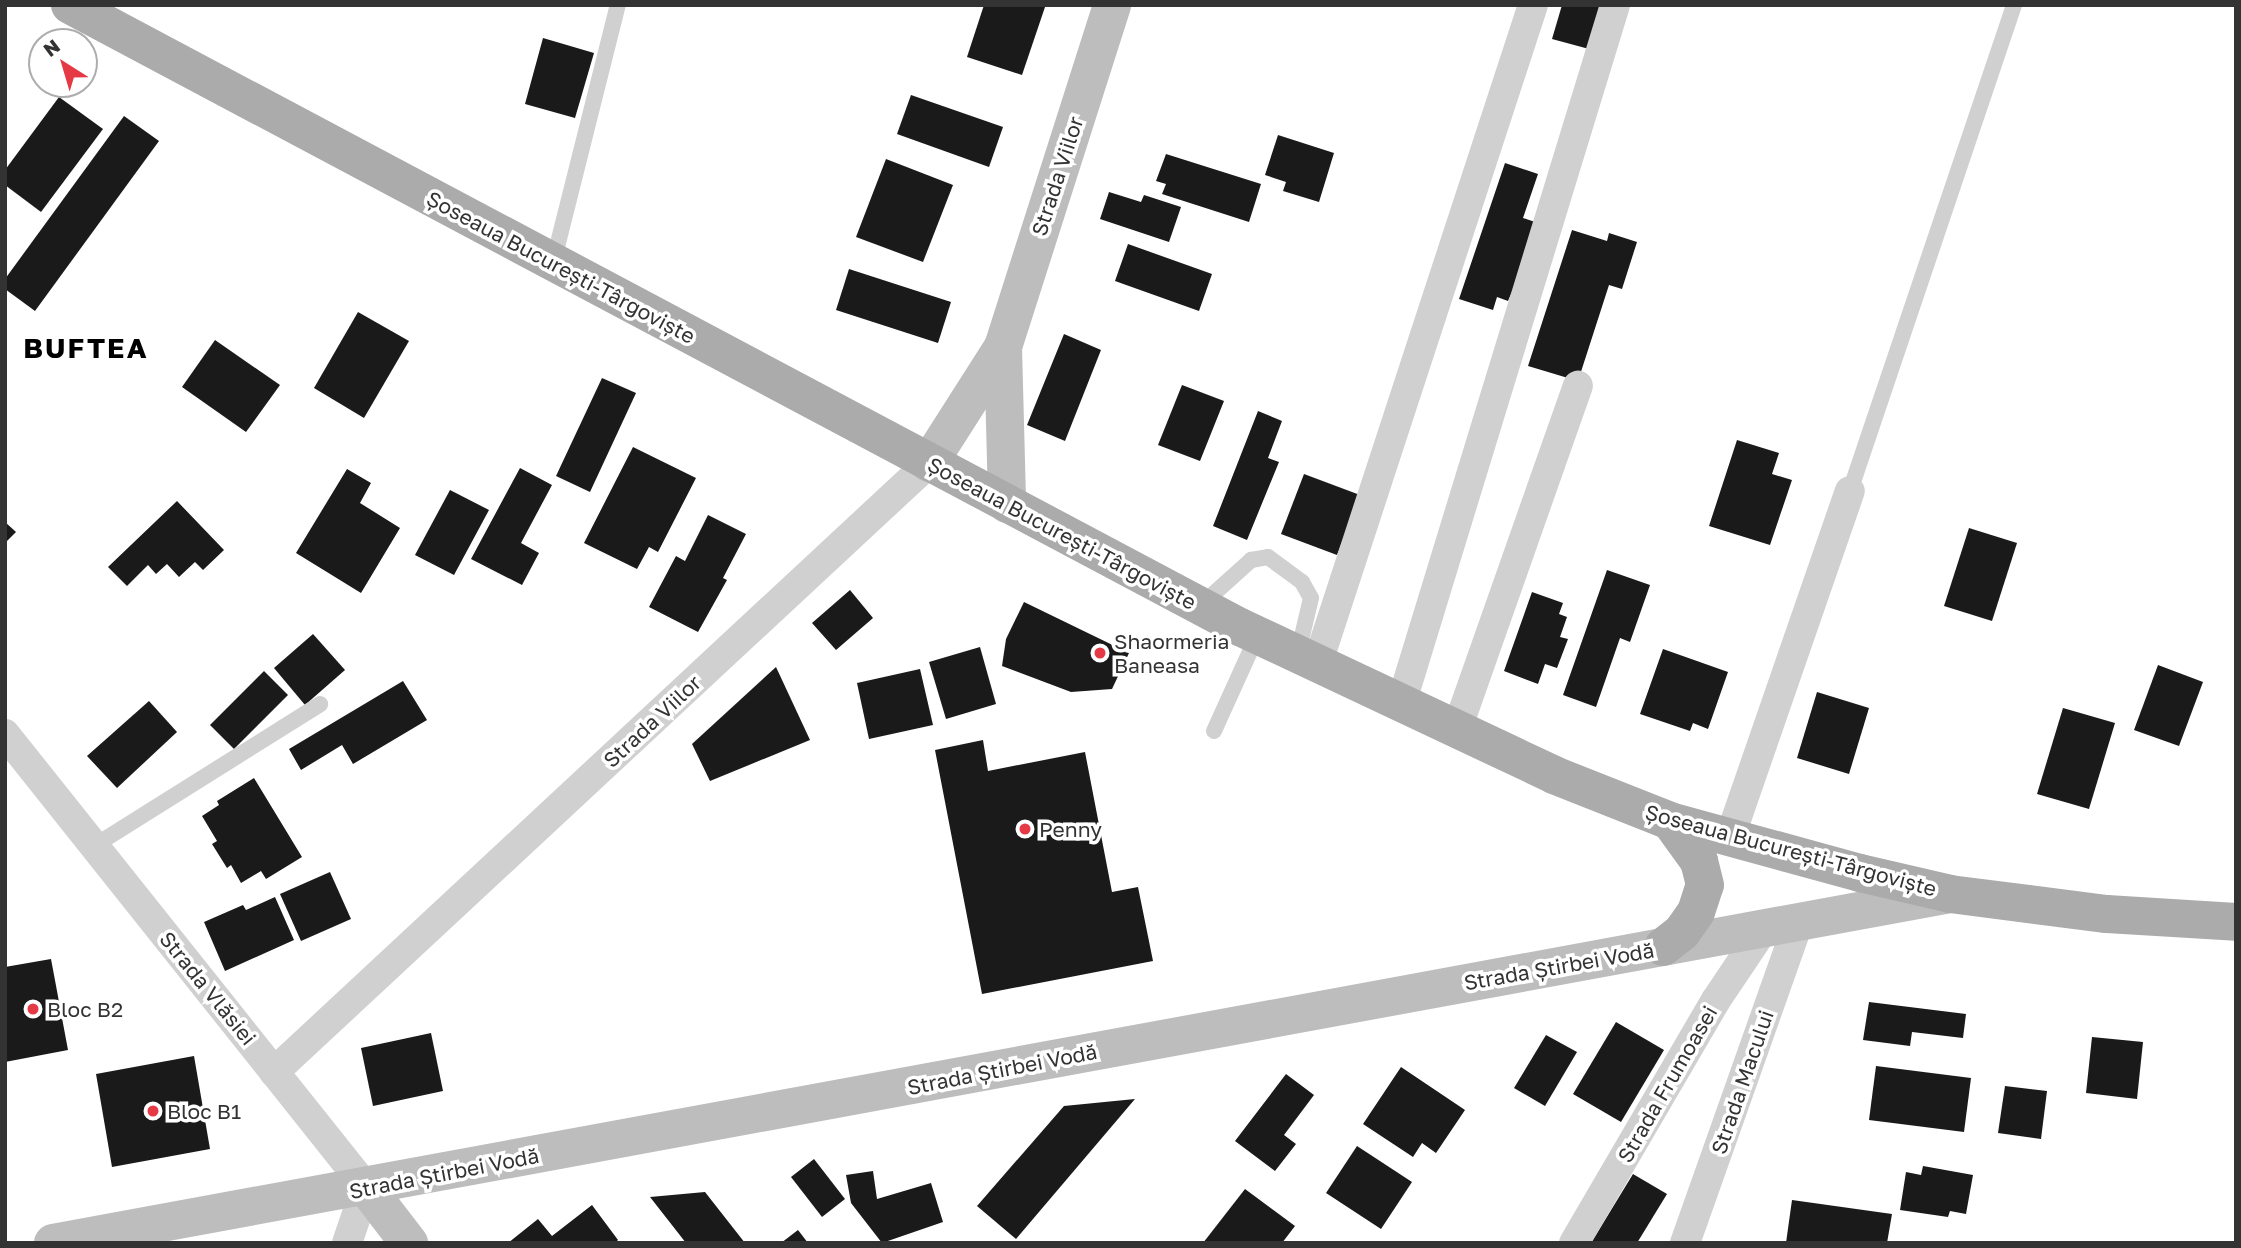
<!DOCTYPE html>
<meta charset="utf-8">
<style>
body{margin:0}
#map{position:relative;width:2241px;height:1248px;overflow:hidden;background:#fff;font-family:"Golos Text",sans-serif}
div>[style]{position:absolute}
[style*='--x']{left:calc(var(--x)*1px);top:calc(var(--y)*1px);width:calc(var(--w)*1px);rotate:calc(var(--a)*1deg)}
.building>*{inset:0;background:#1a1a1a}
.lane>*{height:16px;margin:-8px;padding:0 8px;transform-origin:8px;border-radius:8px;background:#d0d0d0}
.street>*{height:30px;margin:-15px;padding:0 15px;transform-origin:15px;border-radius:15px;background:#d0d0d0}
.secondary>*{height:38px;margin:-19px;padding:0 19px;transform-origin:19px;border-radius:19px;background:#bdbdbd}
.primary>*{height:38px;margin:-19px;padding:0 19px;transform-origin:19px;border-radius:19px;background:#ababab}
.dots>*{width:19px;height:19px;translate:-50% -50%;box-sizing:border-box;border:4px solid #fff;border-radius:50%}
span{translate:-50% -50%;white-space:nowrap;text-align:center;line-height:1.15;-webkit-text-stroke:7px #fff;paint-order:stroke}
.street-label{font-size:21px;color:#333}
.poi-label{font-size:21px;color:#333}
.left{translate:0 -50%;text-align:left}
.district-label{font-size:28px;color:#000;font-weight:700;letter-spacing:2px}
.frame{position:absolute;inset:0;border:7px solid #333;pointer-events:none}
.north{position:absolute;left:28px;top:28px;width:70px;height:70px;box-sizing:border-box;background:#fff;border:2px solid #adadad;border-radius:50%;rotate:323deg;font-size:19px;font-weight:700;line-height:28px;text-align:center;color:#333}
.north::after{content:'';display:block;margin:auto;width:24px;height:32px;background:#e63946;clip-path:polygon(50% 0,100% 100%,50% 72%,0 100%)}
</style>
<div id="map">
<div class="building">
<i style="clip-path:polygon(984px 5px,1045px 7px,1022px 75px,967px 57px)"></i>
<i style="clip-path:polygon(1562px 5px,1602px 5px,1589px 49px,1552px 39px)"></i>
<i style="clip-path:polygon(543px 38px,594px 53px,575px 118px,525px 104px)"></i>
<i style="clip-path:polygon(911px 95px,1003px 127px,989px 167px,897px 134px)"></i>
<i style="clip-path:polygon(59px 97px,103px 129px,41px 212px,5px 185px,5px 170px)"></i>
<i style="clip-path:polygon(124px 116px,159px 141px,35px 311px,5px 289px,5px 279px)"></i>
<i style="clip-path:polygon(1278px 135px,1334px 153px,1319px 202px,1283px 191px,1286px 182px,1265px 175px)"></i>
<i style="clip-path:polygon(1166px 154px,1261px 184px,1249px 222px,1162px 194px,1166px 184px,1156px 181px)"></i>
<i style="clip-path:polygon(886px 159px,953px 185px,923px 262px,856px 237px)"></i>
<i style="clip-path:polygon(1505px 163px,1538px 174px,1523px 218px,1541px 224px,1508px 301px,1497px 297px,1493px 310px,1459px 299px)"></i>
<i style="clip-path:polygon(1109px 192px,1141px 202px,1144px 195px,1181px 207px,1169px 242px,1100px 219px)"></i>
<i style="clip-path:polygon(1572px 230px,1607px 241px,1609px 233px,1637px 242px,1622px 289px,1609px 285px,1578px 381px,1528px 366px)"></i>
<i style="clip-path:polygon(1128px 244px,1212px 274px,1199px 311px,1115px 281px)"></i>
<i style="clip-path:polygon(849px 269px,951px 302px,938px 343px,836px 310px)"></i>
<i style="clip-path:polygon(358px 312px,409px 341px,364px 418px,314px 388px)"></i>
<i style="clip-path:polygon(1064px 334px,1101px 350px,1065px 441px,1027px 425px)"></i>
<i style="clip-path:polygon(215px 340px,280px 385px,246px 432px,182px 387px)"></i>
<i style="clip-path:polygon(602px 378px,636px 393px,590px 492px,556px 476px)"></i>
<i style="clip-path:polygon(1182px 385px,1224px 401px,1200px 461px,1158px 445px)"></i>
<i style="clip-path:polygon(1258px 411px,1282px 421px,1268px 458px,1279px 462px,1247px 540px,1213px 526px)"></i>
<i style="clip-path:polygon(1737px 440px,1779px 453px,1772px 474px,1792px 480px,1770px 545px,1709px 526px)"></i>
<i style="clip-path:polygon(633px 447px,696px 478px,658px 552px,649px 547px,637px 569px,584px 543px)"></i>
<i style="clip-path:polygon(520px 468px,552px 485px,521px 543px,539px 553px,522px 585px,471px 559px)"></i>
<i style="clip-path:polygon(347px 469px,371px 483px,360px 503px,400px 528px,361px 593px,296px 553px)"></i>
<i style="clip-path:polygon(1304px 474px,1360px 495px,1337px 555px,1281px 534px)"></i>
<i style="clip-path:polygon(450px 490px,489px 510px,454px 575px,415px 555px)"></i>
<i style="clip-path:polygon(177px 501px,224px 550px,203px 570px,195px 562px,179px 577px,167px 564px,156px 574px,148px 565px,127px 586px,108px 567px)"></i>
<i style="clip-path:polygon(708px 515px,746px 534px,723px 578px,727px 580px,698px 632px,649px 607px,676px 556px,685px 561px)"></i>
<i style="clip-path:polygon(5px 522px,16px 532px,5px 543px)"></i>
<i style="clip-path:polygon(1969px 528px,2017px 543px,1992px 621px,1944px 606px)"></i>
<i style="clip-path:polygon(1607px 570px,1650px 585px,1630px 642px,1620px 638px,1596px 707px,1563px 695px)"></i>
<i style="clip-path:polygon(850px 590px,873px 618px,836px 650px,812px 623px)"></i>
<i style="clip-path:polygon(1532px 592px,1563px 603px,1559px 614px,1567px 617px,1560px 637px,1568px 639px,1557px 668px,1545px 664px,1538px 684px,1504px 671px)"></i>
<i style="clip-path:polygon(1024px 602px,1129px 653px,1112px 689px,1071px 692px,1002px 666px,1006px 639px)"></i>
<i style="clip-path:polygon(313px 634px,345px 670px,305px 705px,274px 668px)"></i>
<i style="clip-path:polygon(980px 647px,996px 704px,946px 719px,929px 662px)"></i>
<i style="clip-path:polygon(1663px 649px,1728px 672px,1708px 729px,1693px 723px,1690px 731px,1640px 714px)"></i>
<i style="clip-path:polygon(2158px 665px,2203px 682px,2179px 746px,2134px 730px)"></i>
<i style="clip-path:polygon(776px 667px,810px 740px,710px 781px,692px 744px)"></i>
<i style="clip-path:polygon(920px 669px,933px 725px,869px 739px,857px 683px)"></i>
<i style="clip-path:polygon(264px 671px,288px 695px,234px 749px,210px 725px)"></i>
<i style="clip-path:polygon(403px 681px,427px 720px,353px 764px,342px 745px,301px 770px,289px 749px)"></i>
<i style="clip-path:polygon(1817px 692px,1869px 708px,1849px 774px,1797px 758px)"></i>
<i style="clip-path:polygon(149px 701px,177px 732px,117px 788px,87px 756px)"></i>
<i style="clip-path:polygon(2063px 708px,2115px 723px,2089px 809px,2037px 794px)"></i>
<i style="clip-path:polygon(983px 740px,988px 771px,1085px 752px,1112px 892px,1138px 887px,1153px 961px,982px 994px,935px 750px)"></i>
<i style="clip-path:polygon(254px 778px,302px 857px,266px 879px,261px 871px,241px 883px,231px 865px,227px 868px,212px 844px,217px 841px,202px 816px,219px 805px,217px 801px)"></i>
<i style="clip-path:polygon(330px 872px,351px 919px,301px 941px,280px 894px)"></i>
<i style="clip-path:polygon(275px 897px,294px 940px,225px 971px,204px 922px,243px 905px,246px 910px)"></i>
<i style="clip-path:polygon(51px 959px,68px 1050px,5px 1062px,5px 967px)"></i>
<i style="clip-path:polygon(1869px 1002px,1966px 1014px,1963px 1038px,1912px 1032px,1910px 1046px,1863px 1040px)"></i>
<i style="clip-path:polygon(1616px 1022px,1664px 1050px,1621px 1122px,1573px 1094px)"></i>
<i style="clip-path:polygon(431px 1033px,443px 1091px,373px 1106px,361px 1048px)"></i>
<i style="clip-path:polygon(1546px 1035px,1577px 1052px,1545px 1106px,1514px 1088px)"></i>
<i style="clip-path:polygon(2092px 1037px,2143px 1042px,2137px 1099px,2086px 1093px)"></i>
<i style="clip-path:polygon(194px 1056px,210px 1149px,112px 1167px,96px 1074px)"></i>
<i style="clip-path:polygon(1876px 1066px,1971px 1078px,1964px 1132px,1869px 1120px)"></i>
<i style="clip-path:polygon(1401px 1067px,1465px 1110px,1436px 1153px,1422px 1143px,1413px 1157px,1363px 1124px)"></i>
<i style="clip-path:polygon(1286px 1074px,1314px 1095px,1284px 1135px,1296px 1144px,1275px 1171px,1235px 1141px)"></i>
<i style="clip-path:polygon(2005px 1086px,2047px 1091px,2041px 1139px,1998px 1133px)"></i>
<i style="clip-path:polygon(1135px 1099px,1016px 1239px,977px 1206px,1064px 1106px)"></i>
<i style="clip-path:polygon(1357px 1146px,1412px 1182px,1381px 1229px,1326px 1193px)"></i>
<i style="clip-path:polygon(814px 1159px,845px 1199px,822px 1217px,791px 1177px)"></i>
<i style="clip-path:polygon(1923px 1166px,1973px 1175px,1966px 1214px,1950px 1211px,1948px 1217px,1900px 1210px,1906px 1172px,1921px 1175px)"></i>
<i style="clip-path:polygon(873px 1171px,877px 1199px,931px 1183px,943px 1222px,882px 1243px,851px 1203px,846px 1175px)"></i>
<i style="clip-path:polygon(1633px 1174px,1667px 1194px,1637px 1243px,1591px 1243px)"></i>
<i style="clip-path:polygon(1245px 1189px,1295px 1226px,1282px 1243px,1203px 1243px)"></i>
<i style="clip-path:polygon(705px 1192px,745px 1243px,686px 1243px,650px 1197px)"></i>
<i style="clip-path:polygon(1792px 1200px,1892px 1214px,1887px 1243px,1786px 1243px)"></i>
<i style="clip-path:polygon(592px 1205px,618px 1240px,615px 1243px,508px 1243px,538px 1219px,552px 1236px)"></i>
<i style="clip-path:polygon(798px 1230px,808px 1243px,781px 1243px)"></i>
</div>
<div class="lane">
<i style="--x:553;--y:263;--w:266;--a:-75.9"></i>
<i style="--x:1850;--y:491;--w:513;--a:-71.35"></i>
<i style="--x:1200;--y:606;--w:69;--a:-42"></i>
<i style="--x:1251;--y:560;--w:17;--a:-10"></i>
<i style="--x:1268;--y:557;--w:42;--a:36.3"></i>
<i style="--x:1302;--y:582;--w:18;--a:61"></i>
<i style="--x:1311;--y:598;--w:57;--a:103.3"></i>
<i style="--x:1214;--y:731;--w:104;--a:-65.6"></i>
<i style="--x:94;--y:846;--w:267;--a:-32.1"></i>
</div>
<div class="street">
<i style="--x:1317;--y:665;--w:694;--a:-71.88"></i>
<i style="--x:1401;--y:704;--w:731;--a:-72.98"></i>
<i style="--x:1457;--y:729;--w:364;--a:-70.6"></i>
<i style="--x:5;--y:734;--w:579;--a:51.45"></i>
<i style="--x:366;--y:1187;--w:59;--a:108.7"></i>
<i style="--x:1730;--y:837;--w:366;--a:-70.9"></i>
<i style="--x:274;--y:1072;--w:894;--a:-42.92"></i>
<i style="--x:1574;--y:1243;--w:281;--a:-59.7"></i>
<i style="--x:1716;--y:1000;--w:88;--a:-56.1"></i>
<i style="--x:1685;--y:1243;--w:342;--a:-70.5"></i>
</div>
<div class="secondary">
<i style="--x:1003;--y:347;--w:157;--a:88.5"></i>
<i style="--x:929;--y:463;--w:138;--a:-57.5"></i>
<i style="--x:1003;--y:347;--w:359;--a:-72.3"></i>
<i style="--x:366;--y:1187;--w:71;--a:52.5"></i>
<i style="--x:53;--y:1243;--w:1929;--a:-10.42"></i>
</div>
<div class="primary">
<i style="--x:70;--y:5;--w:1325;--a:28"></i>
<i style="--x:1240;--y:627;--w:347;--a:25.2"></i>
<i style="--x:1554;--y:775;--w:125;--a:21.6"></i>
<i style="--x:1670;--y:821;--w:197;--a:15.3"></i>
<i style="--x:1860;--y:873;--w:92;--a:13.1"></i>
<i style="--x:1950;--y:894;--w:158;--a:7.3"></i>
<i style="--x:2107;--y:914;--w:129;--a:3.5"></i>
<i style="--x:1663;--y:947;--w:24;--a:-38"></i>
<i style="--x:1682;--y:932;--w:24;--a:-55"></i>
<i style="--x:1696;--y:912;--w:28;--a:-72"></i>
<i style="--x:1705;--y:885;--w:25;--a:-104"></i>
<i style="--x:1699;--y:861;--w:49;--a:-125.9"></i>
</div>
<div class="dots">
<i style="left:1100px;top:653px;background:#e63946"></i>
<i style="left:1025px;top:829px;background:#e63946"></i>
<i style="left:33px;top:1009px;background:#e63946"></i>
<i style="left:153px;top:1111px;background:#e63946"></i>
</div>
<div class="street-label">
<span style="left:1057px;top:176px;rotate:-72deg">Strada Viilor</span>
<span style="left:561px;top:267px;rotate:28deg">Șoseaua București-Târgoviște</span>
<span style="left:1062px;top:533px;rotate:28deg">Șoseaua București-Târgoviște</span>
<span style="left:652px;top:721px;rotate:-43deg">Strada Viilor</span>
<span style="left:1791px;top:850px;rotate:15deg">Șoseaua București-Târgoviște</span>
<span style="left:1559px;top:966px;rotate:-10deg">Strada Știrbei Vodă</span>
<span style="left:208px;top:988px;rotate:51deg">Strada Vlăsiei</span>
<span style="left:1002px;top:1069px;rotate:-11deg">Strada Știrbei Vodă</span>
<span style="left:1742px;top:1082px;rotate:-71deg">Strada Macului</span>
<span style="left:1667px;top:1084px;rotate:-60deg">Strada Frumoasei</span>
<span style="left:444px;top:1173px;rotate:-11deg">Strada Știrbei Vodă</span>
</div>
<div class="poi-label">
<span class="left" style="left:1114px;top:653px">Shaormeria<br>Baneasa</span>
<span class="left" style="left:1039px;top:829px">Penny</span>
<span class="left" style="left:47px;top:1009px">Bloc B2</span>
<span class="left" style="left:167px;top:1111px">Bloc B1</span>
</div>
<div class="district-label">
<span style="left:86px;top:348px">BUFTEA</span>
</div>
<div class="frame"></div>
<div class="north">N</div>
</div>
